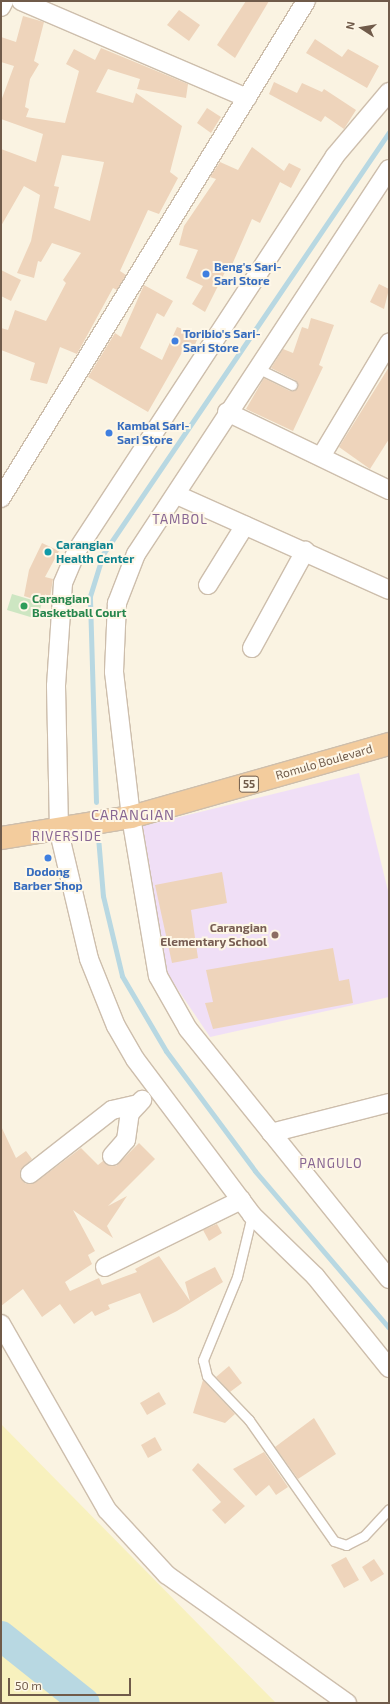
<!DOCTYPE html>
<style>
body{margin:0}
#map{position:relative;width:390px;height:1704px;overflow:hidden;background:#faf3e2;font-family:"Exo 2",sans-serif}
div>[style]{position:absolute}
[style*='--x']{left:calc(var(--x)*1px);top:calc(var(--y)*1px);width:calc(var(--w)*1px);rotate:calc(var(--a)*1deg)}
.education>*{inset:0;background:#f0dff6}
.green>*{inset:0;background:#cde6c2}
.sand>*{inset:0;background:#f8f1be}
.stream>*{height:5px;margin:-2.5px;padding:0 2.5px;transform-origin:2.5px;border-radius:2.5px;background:#b8d8e2}
.river>*{height:30px;margin:-15px;padding:0 15px;transform-origin:15px;border-radius:15px;background:#b8d8e2}
.building>*{inset:0;background:#eed4bb}
.roads{filter:drop-shadow(1px 0 #cdbeac) drop-shadow(-1px 0 #cdbeac) drop-shadow(0 1px #cdbeac) drop-shadow(0 -1px #cdbeac)}
.service>*{height:9px;margin:-4.5px;padding:0 4.5px;transform-origin:4.5px;border-radius:4.5px;background:#fff}
.minor>*{height:18px;margin:-9px;padding:0 9px;transform-origin:9px;border-radius:9px;background:#fff}
.trunk>*{height:22px;margin:-11px;padding:0 11px;transform-origin:11px;border-radius:11px;background:#f3cc9d}
.dots>*{width:11px;height:11px;translate:-50% -50%;box-sizing:border-box;border:2px solid #fef7e7;border-radius:50%}
span{translate:-50% -50%;white-space:nowrap;text-align:center;line-height:1.15;-webkit-text-stroke:4px #fef7e7;paint-order:stroke}
.shield-label span{padding:1px 3px;background:#fef7e7;border:1px solid;border-radius:3px;-webkit-text-stroke-width:0}
.shield-label{font-size:11px;color:#705b4a;font-weight:700}
.shop-label{font-size:12px;color:#366cbe;font-weight:700}
.left{translate:0 -50%;text-align:left}
.culture-label{font-size:12px;color:#0d838f;font-weight:700}
.leisure-label{font-size:12px;color:#27864d;font-weight:700}
.street-label{font-size:12px;color:#705b4a}
.education-label{font-size:12px;color:#785e54;font-weight:700}
.right{translate:-100% -50%;text-align:right}
.neighbourhood-label{font-size:13px;color:#886693;letter-spacing:1px}
.quarter-label{font-size:14px;color:#886693;letter-spacing:1px}
.frame{position:absolute;inset:0;border:2px solid #705b4a;pointer-events:none}
.north{position:absolute;left:342px;top:8px;width:40px;height:40px;-webkit-text-stroke:3px #fef7e7;paint-order:stroke;rotate:282deg;font-size:11px;font-weight:700;line-height:16px;text-align:center;color:#705b4a}
.north::after{content:'';display:block;margin:auto;width:14px;height:18px;background:#705b4a;clip-path:polygon(50% 0,100% 100%,50% 72%,0 100%)}
.scale{position:absolute;left:8px;top:1678px;width:123px;height:18px;box-sizing:border-box;border:2px solid #705b4a;border-top:0;padding-left:5px;font-size:12px;line-height:14px;white-space:nowrap;color:#705b4a;-webkit-text-stroke:3px #fef7e7;paint-order:stroke}
</style>
<div id="map">
<div class="education">
<i style="clip-path:polygon(359px 773px,389px 895px,389px 997px,210px 1037px,168px 975px,139px 827px)"></i>
</div>
<div class="green">
<i style="clip-path:polygon(12px 594px,42px 603px,37px 619px,7px 610px)"></i>
</div>
<div class="sand">
<i style="clip-path:polygon(1px 1424px,276px 1703px,1px 1703px)"></i>
</div>
<div class="stream">
<i style="--x:96;--y:802;--w:206;--a:-91.7"></i>
<i style="--x:90;--y:596;--w:44;--a:-72.8"></i>
<i style="--x:103;--y:554;--w:510;--a:-55.87"></i>
<i style="--x:98;--y:837;--w:59;--a:85.2"></i>
<i style="--x:103;--y:896;--w:82;--a:76.6"></i>
<i style="--x:122;--y:976;--w:87;--a:59.6"></i>
<i style="--x:166;--y:1051;--w:149;--a:53.4"></i>
<i style="--x:255;--y:1171;--w:206;--a:49.5"></i>
</div>
<div class="river">
<i style="--x:1;--y:1636;--w:107;--a:38.6"></i>
</div>
<div class="building">
<i style="clip-path:polygon(246px 1px,269px 1px,235px 58px,217px 45px)"></i>
<i style="clip-path:polygon(179px 10px,200px 25px,189px 41px,167px 25px)"></i>
<i style="clip-path:polygon(evenodd,23px 16px,44px 22px,34px 61px,39px 64px,30px 79px,25px 107px,29px 109px,26px 117px,65px 123px,79px 71px,66px 64px,74px 49px,95px 60px,101px 48px,188px 84px,186px 98px,137px 89px,140px 79px,108px 69px,96px 92px,133px 103px,136px 93px,182px 126px,170px 172px,178px 178px,159px 214px,148px 210px,120px 271px,126px 275px,117px 290px,113px 288px,77px 354px,60px 347px,47px 384px,30px 380px,35px 363px,1px 350px,1px 328px,8px 330px,15px 310px,46px 321px,66px 283px,63px 280px,81px 253px,52px 243px,41px 262px,38px 261px,34px 278px,17px 273px,31px 241px,40px 195px,24px 186px,1px 226px,1px 149px,36px 162px,43px 134px,1px 119px,1px 101px,14px 66px,1px 62px,1px 37px,16px 42px,23px 16px,62px 155px,104px 162px,90px 221px,54px 208px,59px 187px,54px 186px,62px 155px)"></i>
<i style="clip-path:polygon(315px 39px,342px 57px,348px 49px,379px 66px,367px 88px,306px 53px)"></i>
<i style="clip-path:polygon(274px 82px,297px 93px,302px 83px,322px 92px,324px 89px,356px 110px,344px 129px,325px 116px,321px 122px,269px 94px)"></i>
<i style="clip-path:polygon(207px 108px,221px 117px,211px 133px,197px 123px)"></i>
<i style="clip-path:polygon(252px 147px,284px 171px,289px 163px,301px 169px,291px 188px,280px 182px,260px 223px,252px 219px,231px 267px,228px 266px,205px 312px,192px 304px,203px 286px,186px 278px,198px 250px,179px 245px,184px 226px,216px 179px,210px 177px,220px 162px,238px 170px)"></i>
<i style="clip-path:polygon(1px 270px,21px 280px,11px 301px,1px 296px)"></i>
<i style="clip-path:polygon(379px 284px,389px 289px,384px 309px,370px 302px)"></i>
<i style="clip-path:polygon(144px 285px,173px 301px,164px 317px,157px 313px,140px 348px,162px 360px,177px 327px,199px 335px,192px 352px,184px 349px,148px 412px,88px 377px,115px 333px,121px 337px)"></i>
<i style="clip-path:polygon(311px 318px,334px 325px,319px 365px,323px 367px,293px 431px,246px 409px,264px 378px,290px 391px,297px 388px,295px 380px,271px 368px,283px 349px,293px 353px,302px 327px,308px 329px)"></i>
<i style="clip-path:polygon(389px 367px,389px 439px,370px 469px,339px 447px)"></i>
<i style="clip-path:polygon(42px 543px,59px 551px,45px 577px,53px 579px,49px 604px,24px 596px,29px 570px)"></i>
<i style="clip-path:polygon(222px 872px,227px 903px,191px 910px,198px 958px,172px 963px,155px 885px)"></i>
<i style="clip-path:polygon(333px 948px,339px 981px,349px 979px,353px 1003px,213px 1029px,205px 1003px,213px 1002px,206px 970px)"></i>
<i style="clip-path:polygon(1px 1126px,16px 1158px,26px 1151px,32px 1159px,20px 1170px,22px 1180px,26px 1184px,36px 1182px,81px 1148px,98px 1165px,103px 1161px,116px 1166px,139px 1143px,155px 1159px,108px 1206px,127px 1196px,107px 1226px,113px 1238px,73px 1210px,95px 1251px,88px 1255px,92px 1264px,65px 1282px,70px 1291px,99px 1278px,102px 1285px,137px 1272px,135px 1269px,159px 1256px,190px 1301px,185px 1282px,215px 1267px,223px 1282px,177px 1311px,153px 1323px,140px 1293px,108px 1305px,110px 1309px,95px 1316px,92px 1311px,74px 1324px,60px 1304px,42px 1317px,23px 1289px,1px 1306px)"></i>
<i style="clip-path:polygon(217px 1224px,222px 1233px,209px 1241px,203px 1230px)"></i>
<i style="clip-path:polygon(229px 1366px,242px 1383px,230px 1392px,216px 1377px)"></i>
<i style="clip-path:polygon(203px 1380px,235px 1414px,225px 1423px,193px 1413px)"></i>
<i style="clip-path:polygon(159px 1392px,166px 1404px,147px 1415px,140px 1403px)"></i>
<i style="clip-path:polygon(314px 1418px,336px 1454px,298px 1479px,275px 1447px)"></i>
<i style="clip-path:polygon(155px 1437px,162px 1450px,148px 1458px,141px 1445px)"></i>
<i style="clip-path:polygon(264px 1452px,288px 1487px,276px 1495px,269px 1485px,256px 1496px,233px 1469px)"></i>
<i style="clip-path:polygon(198px 1463px,245px 1506px,225px 1524px,212px 1510px,221px 1502px,192px 1470px)"></i>
<i style="clip-path:polygon(346px 1557px,359px 1580px,344px 1588px,331px 1565px)"></i>
<i style="clip-path:polygon(374px 1559px,384px 1574px,371px 1582px,362px 1567px)"></i>
</div>
<div class="roads">
<div class="service">
<i style="--x:257;--y:368;--w:39;--a:26"></i>
<i style="--x:252;--y:1215;--w:64;--a:103.6"></i>
<i style="--x:237;--y:1277;--w:90;--a:112.3"></i>
<i style="--x:203;--y:1360;--w:16;--a:76"></i>
<i style="--x:207;--y:1376;--w:61;--a:46.3"></i>
<i style="--x:249;--y:1420;--w:148;--a:54.9"></i>
<i style="--x:334;--y:1541;--w:13;--a:18"></i>
<i style="--x:346;--y:1545;--w:20;--a:-27"></i>
<i style="--x:364;--y:1536;--w:37;--a:-47"></i>
</div>
<div class="minor">
<i style="--x:21;--y:1;--w:246;--a:23.2"></i>
<i style="--x:1;--y:7;--w:7;--a:-63"></i>
<i style="--x:389;--y:92;--w:84;--a:130.2"></i>
<i style="--x:335;--y:156;--w:471;--a:123.2"></i>
<i style="--x:77;--y:550;--w:36;--a:113"></i>
<i style="--x:63;--y:583;--w:103;--a:93.9"></i>
<i style="--x:56;--y:686;--w:146;--a:88.8"></i>
<i style="--x:59;--y:832;--w:130;--a:76.7"></i>
<i style="--x:89;--y:959;--w:72;--a:68.1"></i>
<i style="--x:116;--y:1026;--w:38;--a:60"></i>
<i style="--x:135;--y:1059;--w:195;--a:53.1"></i>
<i style="--x:252;--y:1215;--w:88;--a:44.1"></i>
<i style="--x:315;--y:1276;--w:118;--a:51.2"></i>
<i style="--x:389;--y:169;--w:461;--a:123.3"></i>
<i style="--x:136;--y:554;--w:53;--a:111.2"></i>
<i style="--x:117;--y:603;--w:69;--a:92.5"></i>
<i style="--x:114;--y:672;--w:146;--a:83.3"></i>
<i style="--x:131;--y:817;--w:161;--a:80.4"></i>
<i style="--x:158;--y:976;--w:61;--a:60.5"></i>
<i style="--x:188;--y:1029;--w:321;--a:51.2"></i>
<i style="--x:227;--y:412;--w:180;--a:25.7"></i>
<i style="--x:322;--y:455;--w:131;--a:-59.1"></i>
<i style="--x:177;--y:495;--w:232;--a:24.1"></i>
<i style="--x:1;--y:498;--w:583;--a:-58.46"></i>
<i style="--x:208;--y:585;--w:70;--a:-58.3"></i>
<i style="--x:252;--y:648;--w:111;--a:-61.3"></i>
<i style="--x:271;--y:1133;--w:122;--a:-14.3"></i>
<i style="--x:112;--y:1156;--w:21;--a:-49"></i>
<i style="--x:126;--y:1140;--w:27;--a:-82"></i>
<i style="--x:130;--y:1113;--w:18;--a:-47"></i>
<i style="--x:30;--y:1174;--w:104;--a:-38"></i>
<i style="--x:112;--y:1110;--w:27;--a:-13"></i>
<i style="--x:105;--y:1267;--w:152;--a:-26.2"></i>
<i style="--x:1;--y:1324;--w:214;--a:60.3"></i>
<i style="--x:107;--y:1510;--w:88;--a:47.3"></i>
<i style="--x:167;--y:1575;--w:221;--a:35.4"></i>
</div>
<div class="trunk">
<i style="--x:1;--y:838;--w:132;--a:-9.2"></i>
<i style="--x:131;--y:817;--w:268;--a:-15.8"></i>
</div>
</div>
<div class="dots">
<i style="left:206px;top:274px;background:#3f7fe0"></i>
<i style="left:175px;top:341px;background:#3f7fe0"></i>
<i style="left:109px;top:433px;background:#3f7fe0"></i>
<i style="left:48px;top:552px;background:#0f9aa8"></i>
<i style="left:24px;top:606px;background:#2e9e5b"></i>
<i style="left:48px;top:858px;background:#3f7fe0"></i>
<i style="left:275px;top:935px;background:#8d6e63"></i>
</div>
<div class="shield-label">
<span style="left:249px;top:784px">55</span>
</div>
<div class="shop-label">
<span class="left" style="left:214px;top:274px">Beng's Sari-<br>Sari Store</span>
<span class="left" style="left:183px;top:341px">Toribio's Sari-<br>Sari Store</span>
<span class="left" style="left:117px;top:433px">Kambal Sari-<br>Sari Store</span>
<span style="left:48px;top:879px">Dodong<br>Barber Shop</span>
</div>
<div class="culture-label">
<span class="left" style="left:56px;top:552px">Carangian<br>Health Center</span>
</div>
<div class="leisure-label">
<span class="left" style="left:32px;top:606px">Carangian<br>Basketball Court</span>
</div>
<div class="street-label">
<span style="left:324px;top:762px;rotate:-16deg">Romulo Boulevard</span>
</div>
<div class="education-label">
<span class="right" style="left:267px;top:935px">Carangian<br>Elementary School</span>
</div>
<div class="neighbourhood-label">
<span style="left:180px;top:519px">TAMBOL</span>
<span style="left:67px;top:836px">RIVERSIDE</span>
<span style="left:331px;top:1163px">PANGULO</span>
</div>
<div class="quarter-label">
<span style="left:133px;top:815px">CARANGIAN</span>
</div>
<div class="frame"></div>
<div class="north">N</div>
<div class="scale">50 m</div>
</div>
